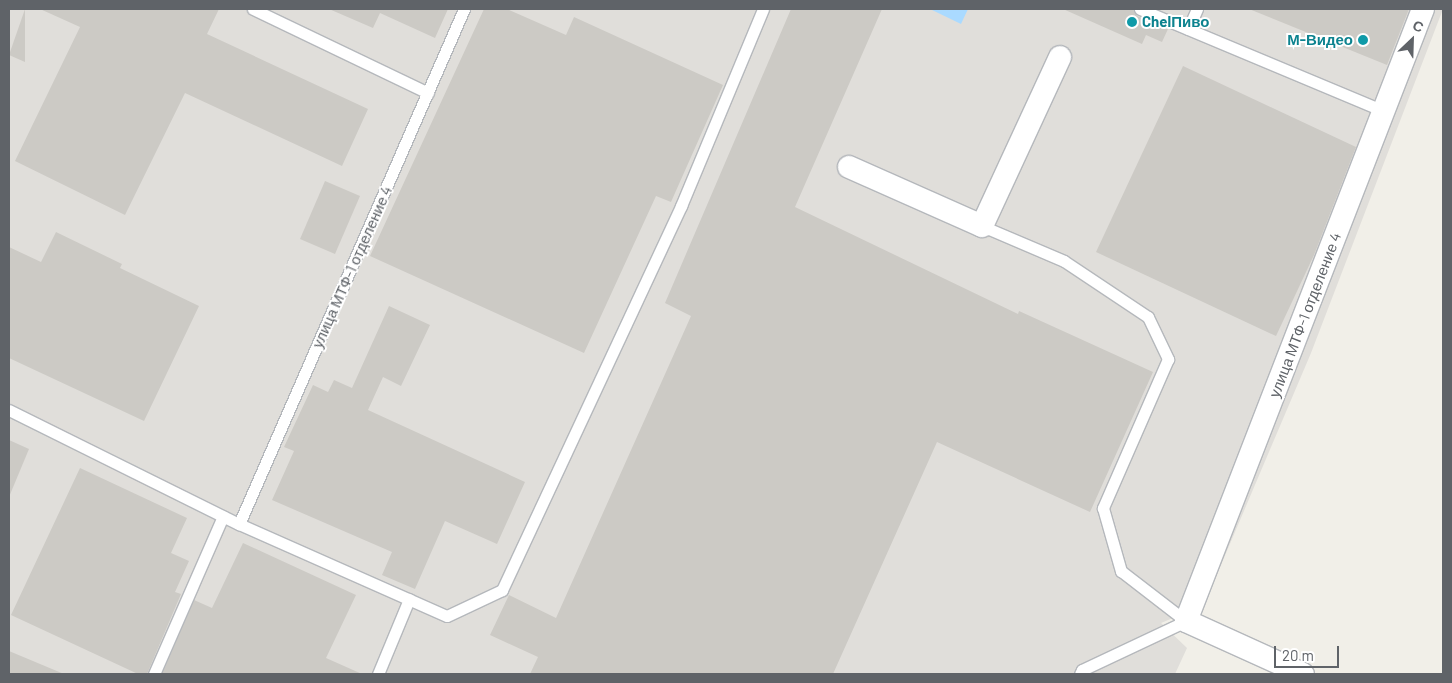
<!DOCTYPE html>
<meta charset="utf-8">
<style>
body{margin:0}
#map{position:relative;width:1452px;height:683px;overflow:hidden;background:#f1efe8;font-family:Barlow,sans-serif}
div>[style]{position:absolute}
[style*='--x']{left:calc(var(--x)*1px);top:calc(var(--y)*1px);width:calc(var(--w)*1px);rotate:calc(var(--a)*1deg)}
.industrial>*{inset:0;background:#e0deda}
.water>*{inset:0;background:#aadaff}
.building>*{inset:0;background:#cccac5}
.roads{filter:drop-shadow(1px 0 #b5b8bc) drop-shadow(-1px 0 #b5b8bc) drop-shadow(0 1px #b5b8bc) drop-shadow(0 -1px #b5b8bc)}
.lane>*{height:11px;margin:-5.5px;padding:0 5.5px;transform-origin:5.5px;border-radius:5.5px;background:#fff}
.street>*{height:22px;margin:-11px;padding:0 11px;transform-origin:11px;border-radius:11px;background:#fff}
.dots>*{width:14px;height:14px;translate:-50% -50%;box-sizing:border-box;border:2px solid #fff;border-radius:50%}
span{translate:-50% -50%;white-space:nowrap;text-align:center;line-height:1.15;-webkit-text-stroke:4px #fff;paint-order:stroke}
.culture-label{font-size:15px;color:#0d838f;font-weight:700}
.left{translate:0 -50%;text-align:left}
.right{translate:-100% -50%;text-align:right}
.street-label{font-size:15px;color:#5f6368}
.frame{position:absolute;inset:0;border:10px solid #5f6368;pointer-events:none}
.north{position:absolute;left:1387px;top:15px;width:50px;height:50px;-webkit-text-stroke:4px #fff;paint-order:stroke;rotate:24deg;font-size:14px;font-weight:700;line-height:20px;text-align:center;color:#5f6368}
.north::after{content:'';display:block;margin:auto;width:18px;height:22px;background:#5f6368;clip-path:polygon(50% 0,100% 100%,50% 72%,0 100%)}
.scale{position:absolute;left:1274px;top:646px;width:65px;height:22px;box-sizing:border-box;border:2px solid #5f6368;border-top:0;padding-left:6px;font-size:15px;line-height:18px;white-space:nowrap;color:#5f6368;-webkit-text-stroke:4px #fff;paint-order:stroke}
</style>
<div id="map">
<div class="industrial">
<i style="clip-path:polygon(9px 9px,1443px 9px,1311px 353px,1204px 605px,1161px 623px,1187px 648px,1175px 674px,9px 674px)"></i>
</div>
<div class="water">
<i style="clip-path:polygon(930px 9px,968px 9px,961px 24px)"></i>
</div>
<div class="building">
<i style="clip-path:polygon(25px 9px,25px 62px,9px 55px)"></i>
<i style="clip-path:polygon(40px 9px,219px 9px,207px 34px,368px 109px,342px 166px,185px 93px,125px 215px,15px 161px,80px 27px)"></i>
<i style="clip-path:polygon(329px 9px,448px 9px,435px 38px,380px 13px,373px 28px)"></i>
<i style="clip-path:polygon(484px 9px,507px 9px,566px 35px,574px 17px,723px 85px,671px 202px,656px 196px,584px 353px,370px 256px)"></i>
<i style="clip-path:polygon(791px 9px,882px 9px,795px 207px,1018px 314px,1019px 311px,1153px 372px,1090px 512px,937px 442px,833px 674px,530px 674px,538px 657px,490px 635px,509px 595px,556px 618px,691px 316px,665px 303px)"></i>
<i style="clip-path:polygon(1063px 9px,1133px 9px,1137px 16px,1168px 29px,1162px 42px,1146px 35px,1142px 44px)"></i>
<i style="clip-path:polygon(1249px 9px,1409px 9px,1387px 65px)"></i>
<i style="clip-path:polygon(1183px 66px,1356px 147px,1314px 255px,1276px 336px,1096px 252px)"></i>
<i style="clip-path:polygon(325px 181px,360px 196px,335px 254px,300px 239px)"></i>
<i style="clip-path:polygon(56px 232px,122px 264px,120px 268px,199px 306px,144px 421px,9px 358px,9px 247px,41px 262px)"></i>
<i style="clip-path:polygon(389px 306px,430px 325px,401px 386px,383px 377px,368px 410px,525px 482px,497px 544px,445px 521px,415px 589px,382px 575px,392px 552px,272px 500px,294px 451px,284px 447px,313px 385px,328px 392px,334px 380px,352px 388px)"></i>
<i style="clip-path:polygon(9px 440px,29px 449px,9px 497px)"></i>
<i style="clip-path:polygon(80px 468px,187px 518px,171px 553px,189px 561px,175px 592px,181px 594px,147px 674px,138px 674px,11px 615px)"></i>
<i style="clip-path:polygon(243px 543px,356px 595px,326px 658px,362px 674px,162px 674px,194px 600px,212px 608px)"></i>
<i style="clip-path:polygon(9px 651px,64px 674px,9px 674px)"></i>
</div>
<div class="roads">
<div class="lane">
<i style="--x:253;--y:9;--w:194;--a:25.6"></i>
<i style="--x:1140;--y:9;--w:264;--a:22.7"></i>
<i style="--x:1188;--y:29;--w:22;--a:-66"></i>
<i style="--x:982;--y:226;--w:89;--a:23.1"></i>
<i style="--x:1064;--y:261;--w:101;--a:33.7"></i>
<i style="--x:1148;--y:317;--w:47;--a:64.5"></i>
<i style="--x:1168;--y:359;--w:163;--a:113.6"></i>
<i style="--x:1103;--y:508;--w:66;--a:74.1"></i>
<i style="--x:1121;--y:571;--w:82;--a:37.6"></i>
<i style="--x:1186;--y:621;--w:115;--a:154.8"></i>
<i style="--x:1082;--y:670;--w:4;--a:117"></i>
<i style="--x:9;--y:410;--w:257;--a:26.4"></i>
<i style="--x:239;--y:524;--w:227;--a:23.9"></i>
<i style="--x:447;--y:616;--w:61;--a:-25.3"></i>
<i style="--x:502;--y:590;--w:424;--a:-65"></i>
<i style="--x:681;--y:206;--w:213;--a:-67.4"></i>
<i style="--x:239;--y:524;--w:562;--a:-66.4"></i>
<i style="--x:154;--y:674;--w:172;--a:-66.4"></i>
<i style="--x:378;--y:674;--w:81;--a:-67.5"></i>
</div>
<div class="street">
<i style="--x:849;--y:167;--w:145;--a:23.9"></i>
<i style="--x:982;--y:226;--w:186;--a:-65.2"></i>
<i style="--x:1303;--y:674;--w:128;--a:-155.6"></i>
<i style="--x:1186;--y:621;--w:656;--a:-68.83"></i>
</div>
</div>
<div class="dots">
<i style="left:1132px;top:22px;background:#0f9aa8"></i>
<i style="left:1363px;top:40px;background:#0f9aa8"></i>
</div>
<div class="culture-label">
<span class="left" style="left:1142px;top:22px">ChelПиво</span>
<span class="right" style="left:1353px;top:40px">М-Видео</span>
</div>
<div class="street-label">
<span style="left:352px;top:267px;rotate:-66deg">улица МТФ-1 отделение 4</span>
<span style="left:1305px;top:315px;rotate:-69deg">улица МТФ-1 отделение 4</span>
</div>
<div class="frame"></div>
<div class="north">С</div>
<div class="scale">20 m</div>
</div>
